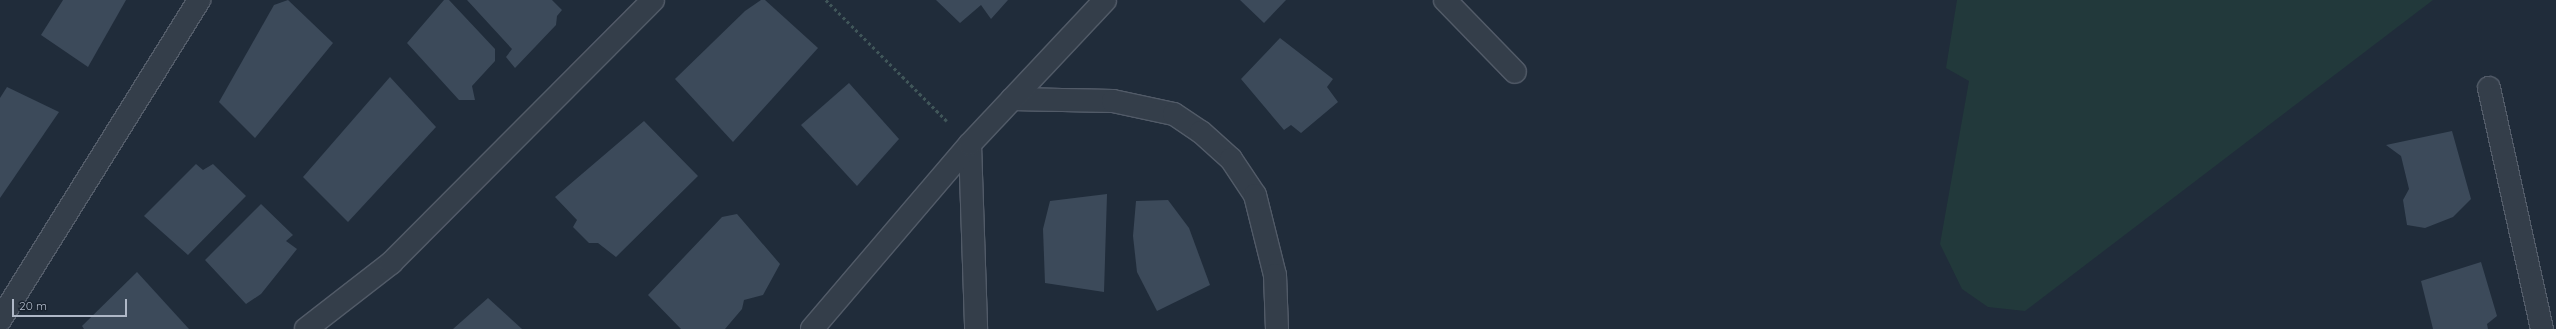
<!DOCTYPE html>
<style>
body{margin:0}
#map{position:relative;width:2556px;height:329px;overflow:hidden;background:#202c3a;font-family:Quicksand,sans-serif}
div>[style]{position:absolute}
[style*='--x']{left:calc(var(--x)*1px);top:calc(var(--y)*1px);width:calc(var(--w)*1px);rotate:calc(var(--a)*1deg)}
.green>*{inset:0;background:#22393b}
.building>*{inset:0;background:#3c4a5a}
.path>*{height:2.5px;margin-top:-1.25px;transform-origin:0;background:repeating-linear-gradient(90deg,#405659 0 3px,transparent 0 6px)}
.roads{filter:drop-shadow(1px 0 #525b68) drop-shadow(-1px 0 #525b68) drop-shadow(0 1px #525b68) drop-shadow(0 -1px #525b68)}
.minor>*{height:22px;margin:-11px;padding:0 11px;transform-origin:11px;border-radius:11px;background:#343e4a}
span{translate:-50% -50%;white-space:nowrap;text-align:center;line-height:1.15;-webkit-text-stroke:3.5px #19232f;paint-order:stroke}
.scale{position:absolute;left:12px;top:299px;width:115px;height:18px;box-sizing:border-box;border:2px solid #afb8c7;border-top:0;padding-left:5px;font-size:12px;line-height:14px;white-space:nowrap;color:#afb8c7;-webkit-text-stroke:3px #19232f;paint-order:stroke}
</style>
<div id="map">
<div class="green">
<i style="clip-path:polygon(1957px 0,2433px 0,2025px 311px,1988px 307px,1962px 289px,1940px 244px,1969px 81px,1946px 68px)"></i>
</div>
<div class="building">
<i style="clip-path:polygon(63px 0,126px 0,88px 67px,41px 35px)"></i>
<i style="clip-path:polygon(288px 0,333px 43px,255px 138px,219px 102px,274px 5px)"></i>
<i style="clip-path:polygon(444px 0,449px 0,495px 49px,495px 61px,472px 86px,475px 100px,459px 100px,407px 43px)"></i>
<i style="clip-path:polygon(467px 0,552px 0,562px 10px,557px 16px,556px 25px,515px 68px,506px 57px,512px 49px)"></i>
<i style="clip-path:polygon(761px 0,765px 0,818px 48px,733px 142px,675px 79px,745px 11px)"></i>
<i style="clip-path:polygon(936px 0,1008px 0,991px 19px,981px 5px,960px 23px)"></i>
<i style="clip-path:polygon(1240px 0,1286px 0,1264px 23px)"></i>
<i style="clip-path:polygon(1280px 38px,1333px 79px,1327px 87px,1338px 102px,1301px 133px,1291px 125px,1284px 130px,1241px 79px)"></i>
<i style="clip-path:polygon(390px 77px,436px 127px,348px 222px,303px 177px)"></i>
<i style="clip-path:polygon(849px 83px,899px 139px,857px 186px,801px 125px)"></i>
<i style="clip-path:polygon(7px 87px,59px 112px,0 198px,0 98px)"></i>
<i style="clip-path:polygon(644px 121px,698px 176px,616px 257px,598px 243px,589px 243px,573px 227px,577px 220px,555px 197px)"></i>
<i style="clip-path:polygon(2452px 131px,2471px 199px,2453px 217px,2425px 228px,2407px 225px,2403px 200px,2409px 189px,2401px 156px,2386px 145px)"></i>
<i style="clip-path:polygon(196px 164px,203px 170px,213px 164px,246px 196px,188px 255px,144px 216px)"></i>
<i style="clip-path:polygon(1107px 194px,1104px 292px,1045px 283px,1043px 229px,1050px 201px)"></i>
<i style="clip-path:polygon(1168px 200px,1189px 228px,1210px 285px,1157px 311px,1137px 272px,1133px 236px,1136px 201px)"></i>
<i style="clip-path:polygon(261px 204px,293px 235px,286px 241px,297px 249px,261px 294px,246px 304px,205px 260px)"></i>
<i style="clip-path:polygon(737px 214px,780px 264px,763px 295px,744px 300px,742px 309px,725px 329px,681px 329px,648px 295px,722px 217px)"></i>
<i style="clip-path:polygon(2481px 262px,2497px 316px,2487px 324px,2488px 329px,2433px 329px,2421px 281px)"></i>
<i style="clip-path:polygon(137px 272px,189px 329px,84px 329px,82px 326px)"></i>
<i style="clip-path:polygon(488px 298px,522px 329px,453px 329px)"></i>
</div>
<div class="path">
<i style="--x:826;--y:0;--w:171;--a:45"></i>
</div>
<div class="roads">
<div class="minor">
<i style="--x:1445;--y:0;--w:100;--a:45.8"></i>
<i style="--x:2489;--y:88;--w:247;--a:77.6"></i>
<i style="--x:1012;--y:99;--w:101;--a:1.1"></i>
<i style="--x:1113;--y:101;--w:62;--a:12"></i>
<i style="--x:1174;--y:114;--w:32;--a:34"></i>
<i style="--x:1201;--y:132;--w:40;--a:42"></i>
<i style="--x:1231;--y:159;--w:43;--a:56.3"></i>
<i style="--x:1255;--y:195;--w:82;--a:76"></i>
<i style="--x:1275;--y:275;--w:54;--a:87.9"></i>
<i style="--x:970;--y:144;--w:185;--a:88.1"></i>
<i style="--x:0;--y:320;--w:377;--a:-58.1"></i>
<i style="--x:306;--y:329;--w:108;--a:-37.8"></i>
<i style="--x:391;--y:263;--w:371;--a:-45.1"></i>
<i style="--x:812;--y:329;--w:243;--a:-49.5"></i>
<i style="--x:970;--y:144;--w:197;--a:-46.8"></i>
</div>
</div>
<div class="scale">20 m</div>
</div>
